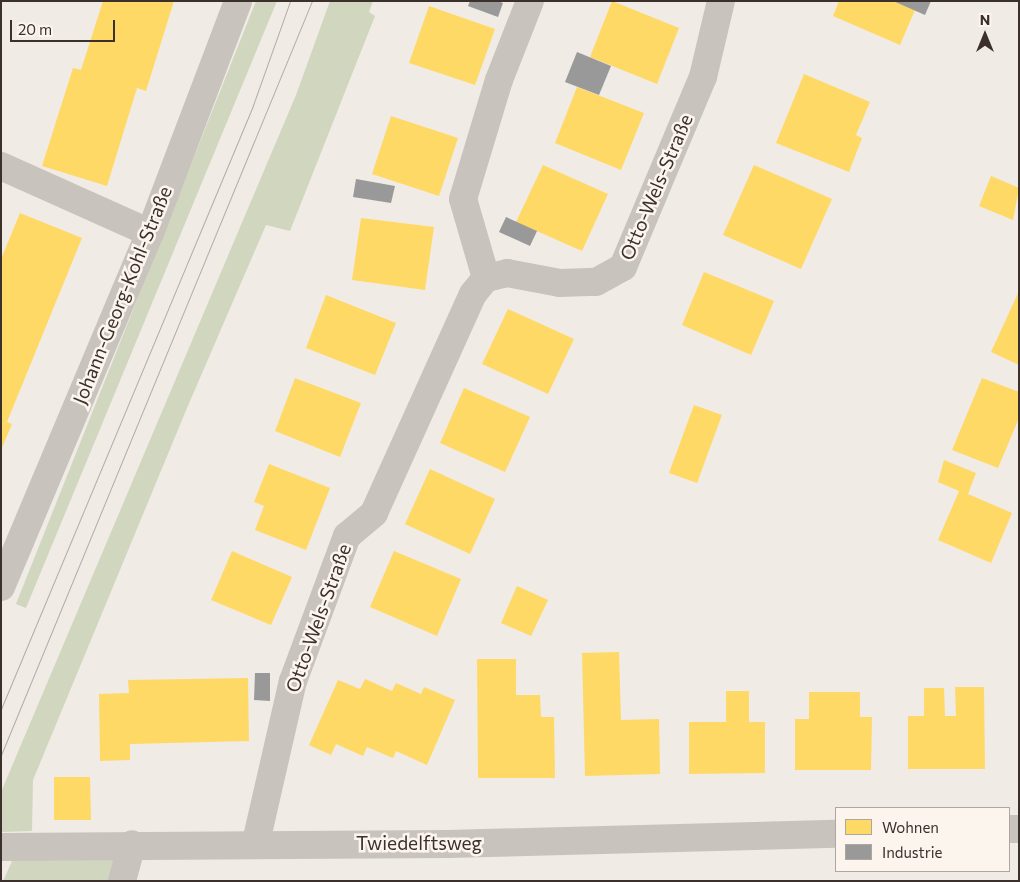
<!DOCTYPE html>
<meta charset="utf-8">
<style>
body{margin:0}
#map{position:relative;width:1020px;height:882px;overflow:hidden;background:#f0ebe5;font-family:Commissioner,sans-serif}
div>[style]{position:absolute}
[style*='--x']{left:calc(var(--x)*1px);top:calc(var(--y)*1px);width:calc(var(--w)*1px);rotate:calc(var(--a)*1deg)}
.green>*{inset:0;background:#d1d6bf}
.homes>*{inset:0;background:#ffd966}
.industry>*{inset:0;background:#999}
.minor>*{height:28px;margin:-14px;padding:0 14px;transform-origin:14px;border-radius:14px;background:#c9c3be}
.tram>*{height:1px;margin:-0.5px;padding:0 0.5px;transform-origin:0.5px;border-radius:0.5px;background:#b1aca8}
span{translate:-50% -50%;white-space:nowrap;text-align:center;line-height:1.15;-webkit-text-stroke:5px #fbf5ee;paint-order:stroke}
.street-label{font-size:19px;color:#3b302b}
.frame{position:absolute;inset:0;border:2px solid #3b302b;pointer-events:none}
.legend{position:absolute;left:835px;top:807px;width:175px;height:65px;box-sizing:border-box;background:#fbf5ee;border:1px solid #aea6a0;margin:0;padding:6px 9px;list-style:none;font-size:15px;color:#3b302b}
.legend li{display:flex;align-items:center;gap:10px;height:25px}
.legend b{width:25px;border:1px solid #aea6a0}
.north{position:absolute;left:960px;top:10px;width:50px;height:50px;-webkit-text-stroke:4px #fbf5ee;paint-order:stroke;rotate:0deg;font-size:14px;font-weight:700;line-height:20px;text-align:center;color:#3b302b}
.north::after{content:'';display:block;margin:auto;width:18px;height:22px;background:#3b302b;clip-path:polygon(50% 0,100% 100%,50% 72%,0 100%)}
.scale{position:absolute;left:10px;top:20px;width:105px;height:22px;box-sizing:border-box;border:2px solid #3b302b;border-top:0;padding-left:6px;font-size:15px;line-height:18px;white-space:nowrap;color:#3b302b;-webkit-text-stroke:4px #fbf5ee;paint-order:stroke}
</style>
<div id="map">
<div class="green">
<i style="clip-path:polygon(256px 1px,277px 1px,26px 608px,16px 604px)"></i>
<i style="clip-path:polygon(330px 1px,373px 1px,369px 12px,375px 16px,290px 231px,266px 225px,187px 408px,33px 780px,32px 831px,1px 832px,1px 792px,296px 95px)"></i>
<i style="clip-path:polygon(120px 857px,112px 881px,3px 881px,13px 859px)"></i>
</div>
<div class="homes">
<i style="clip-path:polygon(103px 1px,174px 1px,146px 91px,137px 88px,107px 186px,42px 166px,73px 68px,81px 70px)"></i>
<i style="clip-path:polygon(612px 1px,679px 28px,657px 84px,590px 57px)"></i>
<i style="clip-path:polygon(839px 1px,893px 1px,915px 10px,900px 45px,833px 16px)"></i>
<i style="clip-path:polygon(429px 6px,495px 29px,475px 85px,409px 63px)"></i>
<i style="clip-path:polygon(804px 74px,870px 102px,856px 135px,862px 138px,849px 172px,776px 143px)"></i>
<i style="clip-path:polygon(577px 87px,644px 113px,621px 170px,555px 143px)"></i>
<i style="clip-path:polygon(391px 116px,458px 138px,439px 196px,372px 174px)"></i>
<i style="clip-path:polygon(543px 165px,608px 194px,582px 251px,516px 222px)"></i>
<i style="clip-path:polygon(754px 165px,832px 199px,801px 269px,723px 235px)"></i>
<i style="clip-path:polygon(991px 176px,1019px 188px,1013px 220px,979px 206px)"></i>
<i style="clip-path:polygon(20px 213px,82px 238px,7px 422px,12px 424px,1px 450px,1px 259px)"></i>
<i style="clip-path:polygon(361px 218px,434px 227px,425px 290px,352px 280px)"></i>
<i style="clip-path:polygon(704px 272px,774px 301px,751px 355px,682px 325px)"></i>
<i style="clip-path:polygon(1019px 291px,1019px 365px,991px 352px)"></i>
<i style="clip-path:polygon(326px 295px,396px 323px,375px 375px,306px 348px)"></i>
<i style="clip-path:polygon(508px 309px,574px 339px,548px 394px,482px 364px)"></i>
<i style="clip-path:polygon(295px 378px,361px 403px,340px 457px,275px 431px)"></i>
<i style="clip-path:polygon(982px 378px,1019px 392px,1019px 418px,998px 468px,952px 450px)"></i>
<i style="clip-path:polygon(464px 388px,530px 417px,505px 472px,440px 443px)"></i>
<i style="clip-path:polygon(694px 405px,722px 415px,697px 483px,669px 473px)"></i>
<i style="clip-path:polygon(944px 460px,976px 473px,968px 494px,1012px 513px,991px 563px,938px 540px,959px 491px,938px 482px)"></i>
<i style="clip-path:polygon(269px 464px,330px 488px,306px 550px,255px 530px,264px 506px,254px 502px)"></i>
<i style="clip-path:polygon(430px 469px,495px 499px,470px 554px,405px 524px)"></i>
<i style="clip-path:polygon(232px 551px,292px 577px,271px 625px,211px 600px)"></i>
<i style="clip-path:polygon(394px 551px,461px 579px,437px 636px,370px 607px)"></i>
<i style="clip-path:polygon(517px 586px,548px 600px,531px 636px,501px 623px)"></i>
<i style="clip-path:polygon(619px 652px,621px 720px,659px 719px,660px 774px,585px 776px,582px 653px)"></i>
<i style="clip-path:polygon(477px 659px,516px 659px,516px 695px,540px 695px,541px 717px,554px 717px,555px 778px,478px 778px)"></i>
<i style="clip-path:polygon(248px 678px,249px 741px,130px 744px,130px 760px,100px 761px,99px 694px,129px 693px,128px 680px)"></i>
<i style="clip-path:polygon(365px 679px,392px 691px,396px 683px,421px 694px,424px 687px,455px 700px,427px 765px,396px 751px,393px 758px,367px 747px,363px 756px,336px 744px,331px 755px,309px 745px,338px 680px,360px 689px)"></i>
<i style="clip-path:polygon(955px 687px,984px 687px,985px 769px,908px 769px,908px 716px,924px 716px,924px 688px,944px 688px,945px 716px,956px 716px)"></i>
<i style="clip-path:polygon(726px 691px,749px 691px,749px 722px,765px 722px,765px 773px,689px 774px,689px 722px,726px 722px)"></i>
<i style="clip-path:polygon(809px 692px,860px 692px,860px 717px,872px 717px,871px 770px,795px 770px,795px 719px,809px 719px)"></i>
<i style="clip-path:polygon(54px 777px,90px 777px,91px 820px,54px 820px)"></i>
</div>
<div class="industry">
<i style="clip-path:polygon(470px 1px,498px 1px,503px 3px,498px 17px,468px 6px)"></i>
<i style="clip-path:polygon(893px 1px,931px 1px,925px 15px)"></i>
<i style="clip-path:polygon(577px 52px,611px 66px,599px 95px,565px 82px)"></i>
<i style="clip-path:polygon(356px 179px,395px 186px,391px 203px,353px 197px)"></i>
<i style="clip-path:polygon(506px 217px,537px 231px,530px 246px,499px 232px)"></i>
<i style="clip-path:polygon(255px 673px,270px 673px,270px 701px,254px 700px)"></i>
</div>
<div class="minor">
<i style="--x:1;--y:166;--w:163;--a:24.2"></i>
<i style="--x:486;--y:278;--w:82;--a:-106.2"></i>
<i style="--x:463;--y:199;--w:124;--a:-73.2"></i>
<i style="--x:499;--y:80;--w:85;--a:-68.6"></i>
<i style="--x:1;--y:587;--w:384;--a:-67.2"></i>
<i style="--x:150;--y:233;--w:248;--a:-69.2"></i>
<i style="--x:1009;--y:829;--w:10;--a:0"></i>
<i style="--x:256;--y:842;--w:165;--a:-77.1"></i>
<i style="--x:293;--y:681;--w:155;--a:-69.6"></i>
<i style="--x:347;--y:536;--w:35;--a:-40"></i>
<i style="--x:374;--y:513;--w:240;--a:-65.7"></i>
<i style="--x:473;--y:294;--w:21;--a:-51"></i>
<i style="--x:486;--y:278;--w:22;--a:-13"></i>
<i style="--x:507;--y:273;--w:54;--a:10.7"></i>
<i style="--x:560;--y:283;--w:36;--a:-2"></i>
<i style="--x:596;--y:282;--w:31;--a:-29"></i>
<i style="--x:623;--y:267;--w:206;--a:-67.2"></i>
<i style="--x:703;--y:77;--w:78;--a:-76.7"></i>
<i style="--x:1;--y:847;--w:447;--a:-0.4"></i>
<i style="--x:448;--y:844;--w:388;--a:-1.5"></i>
<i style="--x:122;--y:881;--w:38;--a:-75"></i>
</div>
<div class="tram">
<i style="--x:1;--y:709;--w:651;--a:-67.33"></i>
<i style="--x:252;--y:108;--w:114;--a:-70.4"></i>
<i style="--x:1;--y:755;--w:816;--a:-67.59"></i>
</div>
<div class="street-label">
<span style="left:656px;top:187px;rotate:-67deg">Otto-Wels-Straße</span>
<span style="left:122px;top:295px;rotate:-68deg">Johann-Georg-Kohl-Straße</span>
<span style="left:318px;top:618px;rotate:-70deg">Otto-Wels-Straße</span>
<span style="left:419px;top:843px">Twiedelftsweg</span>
</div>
<div class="frame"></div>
<ul class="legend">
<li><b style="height:14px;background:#ffd966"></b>Wohnen</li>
<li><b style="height:14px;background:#999"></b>Industrie</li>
</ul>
<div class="north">N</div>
<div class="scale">20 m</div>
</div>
